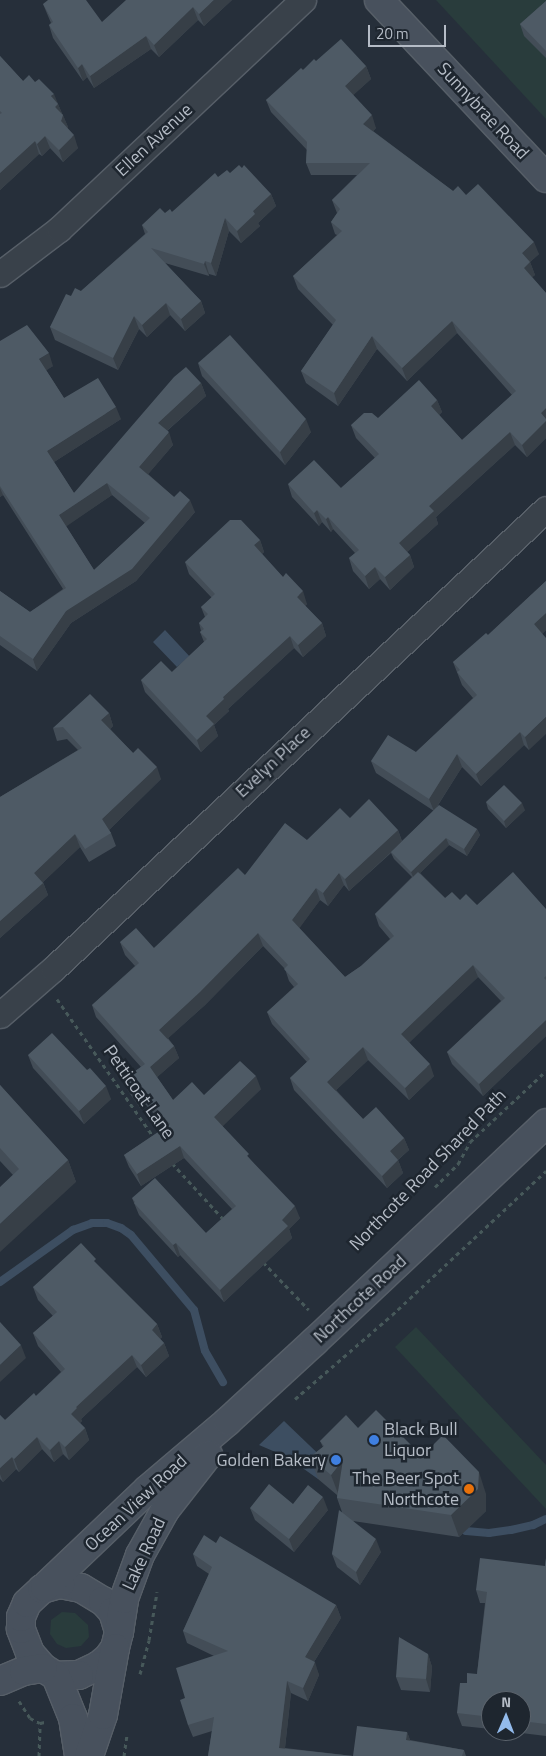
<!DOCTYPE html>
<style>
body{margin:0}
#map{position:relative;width:546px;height:1756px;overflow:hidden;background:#262f3a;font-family:"Titillium Web",sans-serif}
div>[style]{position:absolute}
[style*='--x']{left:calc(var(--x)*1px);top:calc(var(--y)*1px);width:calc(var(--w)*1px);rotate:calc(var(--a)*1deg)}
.green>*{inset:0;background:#293c3c}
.water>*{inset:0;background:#3d4e61}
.stream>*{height:8px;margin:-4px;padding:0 4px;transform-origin:4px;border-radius:4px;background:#3d4e61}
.path>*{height:3px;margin-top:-1.5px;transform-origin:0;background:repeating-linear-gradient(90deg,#47595a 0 4px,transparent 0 8px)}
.roads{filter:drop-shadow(1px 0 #575f68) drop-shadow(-1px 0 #575f68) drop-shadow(0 1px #575f68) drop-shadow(0 -1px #575f68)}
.minor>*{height:25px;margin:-12.5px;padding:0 12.5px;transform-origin:12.5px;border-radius:12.5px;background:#39414a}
.secondary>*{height:28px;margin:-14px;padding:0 14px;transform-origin:14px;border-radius:14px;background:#48515d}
.wall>*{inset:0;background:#434d57}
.shaded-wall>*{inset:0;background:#373f47}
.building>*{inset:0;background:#4e5a65}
.dots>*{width:14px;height:14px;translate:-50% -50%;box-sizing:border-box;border:2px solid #1e262f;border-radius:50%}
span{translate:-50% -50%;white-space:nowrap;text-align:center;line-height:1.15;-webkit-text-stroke:5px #1e262f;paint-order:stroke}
.street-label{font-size:18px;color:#b5bcc6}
.poi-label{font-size:18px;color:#b5bcc6}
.left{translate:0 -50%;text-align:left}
.right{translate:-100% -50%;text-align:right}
.north{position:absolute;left:481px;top:1691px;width:50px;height:50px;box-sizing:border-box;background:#1e262f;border:1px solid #5a626b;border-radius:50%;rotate:1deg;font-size:14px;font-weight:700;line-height:20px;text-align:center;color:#b5bcc6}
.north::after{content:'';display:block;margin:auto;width:18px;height:22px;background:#93bbec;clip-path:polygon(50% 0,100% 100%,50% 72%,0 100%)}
.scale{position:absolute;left:368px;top:25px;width:78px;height:22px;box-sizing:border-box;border:2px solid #b5bcc6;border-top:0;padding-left:6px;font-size:15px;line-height:18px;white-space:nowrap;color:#b5bcc6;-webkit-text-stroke:4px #1e262f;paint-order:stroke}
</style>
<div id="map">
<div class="green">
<i style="clip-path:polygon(436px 0,546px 0,546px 119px)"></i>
<i style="clip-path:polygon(416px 1327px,546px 1465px,546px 1509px,395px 1347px)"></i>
<i style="clip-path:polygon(62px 1612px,75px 1613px,88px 1625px,89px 1637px,81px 1646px,66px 1648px,57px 1644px,50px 1634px,51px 1620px)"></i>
</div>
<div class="water">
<i style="clip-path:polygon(165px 630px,192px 659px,188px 663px,182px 663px,177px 667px,153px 642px)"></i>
<i style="clip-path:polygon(284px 1421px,332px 1467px,318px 1479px,287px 1457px,259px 1445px)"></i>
</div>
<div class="stream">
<i style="--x:0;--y:1282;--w:90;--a:-35.5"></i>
<i style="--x:73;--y:1230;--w:20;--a:-20"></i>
<i style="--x:92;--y:1223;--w:15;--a:0"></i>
<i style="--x:107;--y:1223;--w:15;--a:20"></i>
<i style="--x:121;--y:1228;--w:12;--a:35"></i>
<i style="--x:131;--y:1235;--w:98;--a:50"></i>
<i style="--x:194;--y:1310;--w:42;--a:75"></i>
<i style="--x:205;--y:1351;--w:36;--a:60"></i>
<i style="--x:466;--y:1531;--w:23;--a:5"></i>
<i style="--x:489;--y:1533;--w:22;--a:-8"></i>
<i style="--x:511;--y:1530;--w:23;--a:-13"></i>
<i style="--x:533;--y:1525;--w:14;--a:-25"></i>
</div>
<div class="path">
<i style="--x:57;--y:999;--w:171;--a:55"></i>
<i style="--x:172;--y:1163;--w:79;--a:47.6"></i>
<i style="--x:435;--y:1187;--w:33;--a:-45"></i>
<i style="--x:458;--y:1164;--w:25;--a:-61"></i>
<i style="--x:470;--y:1142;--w:104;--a:-43.1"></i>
<i style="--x:263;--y:1262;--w:66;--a:46.2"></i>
<i style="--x:295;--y:1399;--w:128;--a:-40.9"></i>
<i style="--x:392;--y:1315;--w:211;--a:-43.1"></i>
<i style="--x:140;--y:1674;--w:35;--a:-75"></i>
<i style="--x:149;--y:1640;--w:49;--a:-80.5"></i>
<i style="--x:19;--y:1701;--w:20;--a:57"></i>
<i style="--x:30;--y:1718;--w:11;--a:27"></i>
<i style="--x:40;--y:1723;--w:5;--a:-11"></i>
<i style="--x:39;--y:1756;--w:33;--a:-88"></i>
<i style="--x:124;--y:1756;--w:22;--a:-82"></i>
</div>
<div class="roads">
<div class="minor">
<i style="--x:0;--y:274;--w:74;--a:-37.3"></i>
<i style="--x:59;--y:229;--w:335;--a:-43.2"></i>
<i style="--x:0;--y:1015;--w:70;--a:-41"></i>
<i style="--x:53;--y:969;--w:674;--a:-43.02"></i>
</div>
<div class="secondary">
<i style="--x:379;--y:0;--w:244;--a:46.8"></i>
<i style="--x:60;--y:1584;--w:21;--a:11"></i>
<i style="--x:81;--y:1588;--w:26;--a:31"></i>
<i style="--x:103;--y:1601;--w:15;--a:48"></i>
<i style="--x:113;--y:1612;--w:21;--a:73"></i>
<i style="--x:119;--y:1632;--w:16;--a:104"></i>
<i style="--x:115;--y:1648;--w:12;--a:125"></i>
<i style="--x:108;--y:1658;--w:13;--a:141"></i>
<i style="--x:98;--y:1666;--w:21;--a:155"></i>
<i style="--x:79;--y:1675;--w:23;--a:178"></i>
<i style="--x:56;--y:1676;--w:15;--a:-148"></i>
<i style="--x:43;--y:1668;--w:20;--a:-131"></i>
<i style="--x:30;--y:1653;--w:26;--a:-111"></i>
<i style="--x:21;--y:1629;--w:12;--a:-90"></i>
<i style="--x:21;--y:1617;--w:15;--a:-67"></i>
<i style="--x:27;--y:1603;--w:21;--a:-43"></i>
<i style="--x:42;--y:1589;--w:19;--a:-16"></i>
<i style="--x:45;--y:1587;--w:141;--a:-43.6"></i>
<i style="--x:147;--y:1490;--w:106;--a:-40.4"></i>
<i style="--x:228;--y:1421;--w:117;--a:-42.6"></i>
<i style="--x:314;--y:1342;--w:319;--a:-43.3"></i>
<i style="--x:119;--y:1632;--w:33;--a:-81"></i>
<i style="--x:124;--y:1599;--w:47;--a:-70"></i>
<i style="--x:140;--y:1555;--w:51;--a:-60.9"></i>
<i style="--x:165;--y:1510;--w:70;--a:-52"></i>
<i style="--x:56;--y:1676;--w:45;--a:68"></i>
<i style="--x:73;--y:1718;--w:38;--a:81"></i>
<i style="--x:0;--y:1681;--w:26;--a:-23"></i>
<i style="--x:24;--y:1671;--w:19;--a:-9"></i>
<i style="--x:89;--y:1756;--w:43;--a:-71.1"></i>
<i style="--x:103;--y:1715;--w:68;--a:-79.8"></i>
</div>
</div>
<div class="wall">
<i style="clip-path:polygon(232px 0,204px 26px,198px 20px,159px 57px,151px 49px,94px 88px,87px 77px,83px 81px,53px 38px,49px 25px,51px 23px,48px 16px,43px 4px,102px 22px)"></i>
<i style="clip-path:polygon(546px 1px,546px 58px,524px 36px,520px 24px)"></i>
<i style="clip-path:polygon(0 56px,23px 81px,35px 82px,57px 102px,68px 127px,67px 128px,78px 148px,63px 162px,50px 148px,42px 156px,39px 154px,0 190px)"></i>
<i style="clip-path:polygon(316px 61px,366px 66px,371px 79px,353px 95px,376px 128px,373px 131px,453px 191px,466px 195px,539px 254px,530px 262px,535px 275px,532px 277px,546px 293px,546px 438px,527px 457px,515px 445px,436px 517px,438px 524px,407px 552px,410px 555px,414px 567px,390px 590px,380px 579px,369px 589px,353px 571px,349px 558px,355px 553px,333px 529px,331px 532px,322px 522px,319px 526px,292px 497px,288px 484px,341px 488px,375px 458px,356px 438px,351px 425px,378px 418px,437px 400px,442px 412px,439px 415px,462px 440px,512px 395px,457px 333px,407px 381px,377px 349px,338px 406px,306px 383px,301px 371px,333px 325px,298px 289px,293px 276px,337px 235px,335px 234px,331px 222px,337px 213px,332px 200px,357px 175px,311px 175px,306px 163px,307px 150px,271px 112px,266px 100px,303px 70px)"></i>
<i style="clip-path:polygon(230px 173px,271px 194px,276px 206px,258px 223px,260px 226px,241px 243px,229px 231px,216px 276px,209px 274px,209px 276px,165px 263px,201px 301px,205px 313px,185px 331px,170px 315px,147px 337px,139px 329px,118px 370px,55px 340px,50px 327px,71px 296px,81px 291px,145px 234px,142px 225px,165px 213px,172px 212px,218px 177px)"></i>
<i style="clip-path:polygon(evenodd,0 341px,53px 366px,46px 370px,64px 398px,121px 419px,54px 462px,74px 493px,201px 383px,206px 396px,167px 431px,173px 445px,148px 474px,174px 497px,195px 512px,136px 581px,71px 623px,37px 671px,0 645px,0 591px,30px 612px,63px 589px,3px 495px,0 497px,0 341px,112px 495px,145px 523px,94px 570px,66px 526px,112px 495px)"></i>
<i style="clip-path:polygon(198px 363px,311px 432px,285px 465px,202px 376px)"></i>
<i style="clip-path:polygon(260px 540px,264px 552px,262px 554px,307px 604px,305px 606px,322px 623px,326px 636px,303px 657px,294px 648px,228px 709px,229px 711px,214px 725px,218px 736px,201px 752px,145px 692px,141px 680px,172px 672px,204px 642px,200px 632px,201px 631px,199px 623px,205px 617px,201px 607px,212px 598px,189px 574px,185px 562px)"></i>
<i style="clip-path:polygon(evenodd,546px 581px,546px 630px,542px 634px,529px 750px,524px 745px,481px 786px,462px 767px,435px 810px,477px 829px,480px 835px,467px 856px,449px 845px,420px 873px,445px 898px,460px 900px,477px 905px,546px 909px,546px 1036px,483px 1096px,452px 1064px,447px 1052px,501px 1001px,478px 977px,409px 1042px,434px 1076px,409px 1100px,368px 1060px,336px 1090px,363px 1119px,404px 1138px,409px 1150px,398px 1160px,403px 1173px,387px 1188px,294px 1090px,290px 1078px,307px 1062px,272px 1024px,267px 1012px,294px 987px,289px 981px,285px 969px,263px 946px,205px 1005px,168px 1038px,174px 1046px,179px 1058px,157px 1077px,173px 1100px,204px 1095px,261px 1089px,222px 1126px,300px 1218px,289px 1229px,292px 1238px,224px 1302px,180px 1255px,178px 1257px,139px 1215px,132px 1198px,206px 1233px,232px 1209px,184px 1158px,141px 1186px,129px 1167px,124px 1155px,166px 1127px,145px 1104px,140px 1108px,128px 1091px,124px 1079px,141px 1067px,96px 1017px,92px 1005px,135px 966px,125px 955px,120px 942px,154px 948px,245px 875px,307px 840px,350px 818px,398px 830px,402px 841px,434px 811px,376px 773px,371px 761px,416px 752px,473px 698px,462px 685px,453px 662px,488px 635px,546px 581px,391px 853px,394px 859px,412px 877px,375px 914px,379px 926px,390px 939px,361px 966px,345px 977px,299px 928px,320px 900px,328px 906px,344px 885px,349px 891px,391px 853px)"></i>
<i style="clip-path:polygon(109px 713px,113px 726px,110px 729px,133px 753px,161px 779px,109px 830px,111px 833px,116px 846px,89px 862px,80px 847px,43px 882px,48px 895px,0 938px,0 797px,78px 750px,67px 739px,57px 741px,53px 728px)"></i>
<i style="clip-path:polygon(486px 802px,525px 810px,506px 828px,488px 809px)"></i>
<i style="clip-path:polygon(28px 1055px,87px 1070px,111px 1099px,84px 1124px,33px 1068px)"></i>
<i style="clip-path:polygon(0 1085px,68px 1160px,76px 1182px,13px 1175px,0 1161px)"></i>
<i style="clip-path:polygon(98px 1266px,157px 1324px,162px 1337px,160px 1339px,164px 1343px,169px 1356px,146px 1377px,137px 1367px,81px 1419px,82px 1421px,80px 1423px,85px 1428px,89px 1440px,69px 1460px,63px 1454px,54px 1462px,42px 1449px,19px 1472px,16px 1469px,3px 1482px,0 1479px,0 1415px,5px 1420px,36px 1396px,61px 1372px,38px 1346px,33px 1333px,53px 1316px,38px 1300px,33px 1287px)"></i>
<i style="clip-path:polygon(358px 1428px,422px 1456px,486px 1494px,486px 1511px,459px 1537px,353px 1521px,381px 1552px,360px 1585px,337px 1567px,332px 1554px,342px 1512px,337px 1498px,337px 1495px,318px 1479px,310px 1457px,323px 1447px,320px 1441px)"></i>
<i style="clip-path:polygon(293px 1504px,328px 1510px,294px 1552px,255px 1520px,250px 1508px)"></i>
<i style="clip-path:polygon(216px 1543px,336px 1605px,341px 1618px,314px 1662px,319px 1675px,308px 1701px,291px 1693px,285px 1748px,353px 1756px,407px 1732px,410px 1740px,464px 1750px,466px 1756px,208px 1756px,212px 1731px,193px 1737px,188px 1725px,185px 1698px,214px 1656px,187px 1643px,183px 1631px,209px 1574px,197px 1566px,193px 1554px)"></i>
<i style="clip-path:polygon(546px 1558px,546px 1736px,505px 1731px,521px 1731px,521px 1701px,491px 1701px,491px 1729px,462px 1726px,457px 1713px,467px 1683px,477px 1674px,485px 1603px,480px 1603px,476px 1590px,545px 1566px)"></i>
<i style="clip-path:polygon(428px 1654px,432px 1667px,430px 1692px,401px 1690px,396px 1677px)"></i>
</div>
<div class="shaded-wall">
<i style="clip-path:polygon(214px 0,232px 0,204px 26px,199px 14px)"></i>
<i style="clip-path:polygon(193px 7px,198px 20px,159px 57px,154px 45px)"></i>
<i style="clip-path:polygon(146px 36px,151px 49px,94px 88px,90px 76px)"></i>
<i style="clip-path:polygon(82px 64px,87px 77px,83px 81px,78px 68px)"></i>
<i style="clip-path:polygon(366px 66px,371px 79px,349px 99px,345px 86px)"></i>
<i style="clip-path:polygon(54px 94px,63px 116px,60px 119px,51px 96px)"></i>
<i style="clip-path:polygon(63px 115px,68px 127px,65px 134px,61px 121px)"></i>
<i style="clip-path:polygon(372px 115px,376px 128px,368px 136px,363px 124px)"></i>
<i style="clip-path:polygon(74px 135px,78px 148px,63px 162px,59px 150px)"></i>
<i style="clip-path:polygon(45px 136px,50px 148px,42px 156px,37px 144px)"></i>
<i style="clip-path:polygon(35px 141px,39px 154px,0 190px,0 173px)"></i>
<i style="clip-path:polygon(271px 194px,276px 206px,258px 223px,260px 226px,241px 243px,237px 231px,253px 211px)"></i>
<i style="clip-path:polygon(225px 218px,229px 231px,216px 276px,211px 263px)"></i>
<i style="clip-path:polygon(534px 242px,539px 254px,530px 262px,535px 275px,528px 281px,524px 268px,522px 253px)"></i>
<i style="clip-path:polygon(205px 261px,209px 274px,209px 276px,204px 264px)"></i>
<i style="clip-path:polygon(201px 301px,205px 313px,185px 331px,181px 319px)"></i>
<i style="clip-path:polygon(166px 303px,170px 315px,147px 337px,142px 325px)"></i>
<i style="clip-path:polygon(134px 316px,139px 329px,118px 370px,113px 358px)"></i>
<i style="clip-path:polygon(452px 321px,457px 333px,407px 381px,402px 368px)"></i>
<i style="clip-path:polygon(372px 336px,377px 349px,338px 406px,334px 393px)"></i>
<i style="clip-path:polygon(49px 353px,53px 366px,44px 372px,39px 359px)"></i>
<i style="clip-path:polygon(201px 383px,206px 396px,162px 435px,158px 423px)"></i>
<i style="clip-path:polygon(437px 400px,442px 412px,435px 418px,431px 406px)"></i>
<i style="clip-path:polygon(116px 407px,121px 419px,51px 464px,47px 451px)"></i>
<i style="clip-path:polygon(546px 408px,546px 438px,527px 457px,522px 445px,541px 413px)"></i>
<i style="clip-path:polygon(306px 419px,311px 432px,285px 465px,280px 452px)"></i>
<i style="clip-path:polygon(169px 432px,173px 445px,144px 479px,139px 467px)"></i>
<i style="clip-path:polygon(510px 432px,515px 445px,436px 517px,438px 524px,403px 556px,399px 543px,429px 506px)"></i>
<i style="clip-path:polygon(107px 483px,112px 495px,64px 528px,59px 515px)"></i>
<i style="clip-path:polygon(0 488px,3px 495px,0 497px)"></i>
<i style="clip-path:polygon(190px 500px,195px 512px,136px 581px,71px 623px,37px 671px,33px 659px,66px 611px)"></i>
<i style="clip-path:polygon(317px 510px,322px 522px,319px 526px,314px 513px)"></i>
<i style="clip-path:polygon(328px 517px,333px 529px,331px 532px,326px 519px)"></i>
<i style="clip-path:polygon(260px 540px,264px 552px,258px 557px,254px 545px)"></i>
<i style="clip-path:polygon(410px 555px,414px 567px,390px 590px,385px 577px)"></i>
<i style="clip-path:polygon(375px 567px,380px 579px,369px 589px,365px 576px)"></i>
<i style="clip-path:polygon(303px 591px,307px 604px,301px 610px,297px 597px)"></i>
<i style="clip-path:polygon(546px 613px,546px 630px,539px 637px,534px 624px)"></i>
<i style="clip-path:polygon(322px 623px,326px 636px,303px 657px,298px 645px)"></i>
<i style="clip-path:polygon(290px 636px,294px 648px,228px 709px,229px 711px,214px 725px,218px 736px,201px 752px,197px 740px,206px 716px,223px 697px)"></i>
<i style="clip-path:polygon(109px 713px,113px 726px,106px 733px,101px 720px)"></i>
<i style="clip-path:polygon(546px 717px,546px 734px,529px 750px,525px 737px)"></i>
<i style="clip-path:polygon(520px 732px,524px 745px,481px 786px,476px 774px)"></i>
<i style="clip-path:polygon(457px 754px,462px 767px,434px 811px,429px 799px)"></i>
<i style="clip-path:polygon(157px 767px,161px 779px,107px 832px,102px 819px)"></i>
<i style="clip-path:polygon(522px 803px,525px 810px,506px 828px,504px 821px)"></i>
<i style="clip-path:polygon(477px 829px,480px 835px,467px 856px,464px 849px)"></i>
<i style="clip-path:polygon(398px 830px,402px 842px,349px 891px,345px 879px)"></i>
<i style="clip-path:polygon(75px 834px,80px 847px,39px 886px,34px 873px)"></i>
<i style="clip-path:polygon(446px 838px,449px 845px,414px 879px,411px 872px)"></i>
<i style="clip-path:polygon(339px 873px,344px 885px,328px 906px,323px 893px)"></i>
<i style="clip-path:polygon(43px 883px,48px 895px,0 938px,0 921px)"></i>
<i style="clip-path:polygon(316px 888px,320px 900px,296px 933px,292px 920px)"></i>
<i style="clip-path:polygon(258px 933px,263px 946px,205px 1005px,164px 1042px,159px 1030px)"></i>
<i style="clip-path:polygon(473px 965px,478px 977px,406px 1046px,401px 1034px)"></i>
<i style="clip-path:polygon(546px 1020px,546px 1036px,483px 1096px,479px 1084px)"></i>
<i style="clip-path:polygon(174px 1046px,179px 1058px,155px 1079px,150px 1067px)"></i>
<i style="clip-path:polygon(363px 1047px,368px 1060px,332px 1094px,327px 1082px)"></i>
<i style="clip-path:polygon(430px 1064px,434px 1076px,409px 1100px,405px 1088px)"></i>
<i style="clip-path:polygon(256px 1076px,261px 1089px,219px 1130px,214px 1117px)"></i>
<i style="clip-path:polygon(106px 1086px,111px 1099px,84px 1124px,79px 1111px)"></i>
<i style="clip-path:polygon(141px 1092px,145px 1104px,140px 1108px,136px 1096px)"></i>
<i style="clip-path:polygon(404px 1138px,409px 1150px,394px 1163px,390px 1151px)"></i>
<i style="clip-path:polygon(180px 1146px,184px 1158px,141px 1186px,137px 1174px)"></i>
<i style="clip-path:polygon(68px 1160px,76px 1182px,0 1252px,0 1224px)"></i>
<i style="clip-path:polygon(398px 1160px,403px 1173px,387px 1188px,382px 1176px)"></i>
<i style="clip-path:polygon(295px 1206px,300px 1218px,289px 1229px,292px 1238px,224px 1302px,220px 1290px,282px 1220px)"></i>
<i style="clip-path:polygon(176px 1243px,180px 1255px,178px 1257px,173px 1245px)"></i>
<i style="clip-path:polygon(157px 1324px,162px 1337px,156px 1342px,152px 1330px)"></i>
<i style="clip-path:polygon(164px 1343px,169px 1356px,146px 1377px,141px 1365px)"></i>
<i style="clip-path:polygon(21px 1345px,26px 1358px,0 1382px,0 1365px)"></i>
<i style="clip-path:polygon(132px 1355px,137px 1367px,81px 1419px,82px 1421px,76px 1426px,71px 1414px,76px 1407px)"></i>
<i style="clip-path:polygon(85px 1428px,89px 1440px,69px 1460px,65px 1447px)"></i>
<i style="clip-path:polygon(37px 1437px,42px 1449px,19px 1472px,14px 1459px)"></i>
<i style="clip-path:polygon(59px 1441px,63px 1454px,54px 1462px,50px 1450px)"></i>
<i style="clip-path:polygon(12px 1457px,16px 1469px,3px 1482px,0 1474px,0 1468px)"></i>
<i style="clip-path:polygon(343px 1460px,339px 1496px,331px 1475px)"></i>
<i style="clip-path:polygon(479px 1472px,486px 1494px,486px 1511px,459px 1537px,451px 1515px)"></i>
<i style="clip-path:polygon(323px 1497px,328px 1510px,294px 1552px,289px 1539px)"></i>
<i style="clip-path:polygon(376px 1539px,381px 1552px,360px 1585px,356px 1572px)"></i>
<i style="clip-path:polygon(336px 1605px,341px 1618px,309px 1670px,305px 1657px)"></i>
<i style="clip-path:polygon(428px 1654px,432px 1667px,430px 1692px,426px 1679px)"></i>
<i style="clip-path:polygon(315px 1662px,319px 1675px,308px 1701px,303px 1688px)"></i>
<i style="clip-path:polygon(287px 1681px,291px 1693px,284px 1756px,279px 1748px)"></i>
<i style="clip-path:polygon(407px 1732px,412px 1745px,406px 1740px)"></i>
</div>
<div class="building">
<i style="clip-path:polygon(48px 0,86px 0,102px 22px,126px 0,214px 0,199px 14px,193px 7px,154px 45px,146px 36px,90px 76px,82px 64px,78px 68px,49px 25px,53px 22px,43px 4px)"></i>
<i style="clip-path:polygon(546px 1px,546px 51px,520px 24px)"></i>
<i style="clip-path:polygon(341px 39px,366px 66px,345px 86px,372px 115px,363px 124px,453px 191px,458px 186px,466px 195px,478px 184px,534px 242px,522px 253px,530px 262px,524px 268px,546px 293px,546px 408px,541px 413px,546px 419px,546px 421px,522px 445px,510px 432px,429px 506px,434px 511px,399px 543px,410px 555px,385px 577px,375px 567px,365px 576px,349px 558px,359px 550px,328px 517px,326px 519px,317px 510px,314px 513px,288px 484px,314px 460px,341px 488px,379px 454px,351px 425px,364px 413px,372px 413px,378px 418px,419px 380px,437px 400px,431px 406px,462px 440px,516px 391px,452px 321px,402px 368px,372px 336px,334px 393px,301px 371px,336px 320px,293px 276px,342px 231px,331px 222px,340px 209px,332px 200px,370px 163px,306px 163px,307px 142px,266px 100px,301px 68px,303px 70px,314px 59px,316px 61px)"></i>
<i style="clip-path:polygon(0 56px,23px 81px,29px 75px,35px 82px,39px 79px,54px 94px,51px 96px,58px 104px,55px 107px,63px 115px,61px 121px,74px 135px,59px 150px,45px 136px,37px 144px,35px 141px,0 173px,0 114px,2px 113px,0 111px)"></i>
<i style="clip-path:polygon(239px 165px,242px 168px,244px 165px,271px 194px,253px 211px,255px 214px,237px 231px,225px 218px,211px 263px,205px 261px,204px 264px,151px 248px,201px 301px,181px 319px,166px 303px,142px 325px,134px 316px,113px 358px,50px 327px,66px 294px,71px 296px,75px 288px,81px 291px,148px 232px,142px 225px,160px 208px,165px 213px,170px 209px,172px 212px,215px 173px,218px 177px,227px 170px,230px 173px)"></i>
<i style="clip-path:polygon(evenodd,27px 325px,49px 353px,39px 359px,64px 398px,98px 378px,116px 407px,47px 451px,74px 493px,174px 377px,186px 367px,201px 383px,158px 423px,169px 432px,139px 467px,174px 497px,180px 491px,190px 500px,132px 569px,66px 611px,33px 659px,0 636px,0 591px,30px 612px,66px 588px,0 486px,0 341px,27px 325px,107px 483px,150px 518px,94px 570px,59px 515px,107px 483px)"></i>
<i style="clip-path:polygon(230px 335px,306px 419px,280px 452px,198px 363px)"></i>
<i style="clip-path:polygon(230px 520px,241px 520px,260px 540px,254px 545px,283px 577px,286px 573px,303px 591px,297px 597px,322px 623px,298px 645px,290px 636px,223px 697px,224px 699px,206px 716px,214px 724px,197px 740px,141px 680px,161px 661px,172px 672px,207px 639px,200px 632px,204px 629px,199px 623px,208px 614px,201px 607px,215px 594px,185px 562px)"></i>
<i style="clip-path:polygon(546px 581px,546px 613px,534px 624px,546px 638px,546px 717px,525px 737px,520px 732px,476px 774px,457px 754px,429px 799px,371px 761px,388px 735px,416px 752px,477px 695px,457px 672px,460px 670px,453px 662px,486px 633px,488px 635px)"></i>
<i style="clip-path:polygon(90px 694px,109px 713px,101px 720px,133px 753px,138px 748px,157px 767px,102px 819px,111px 833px,85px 849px,75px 834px,34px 873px,43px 883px,0 921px,0 797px,82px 748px,63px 727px,53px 728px)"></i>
<i style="clip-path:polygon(504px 785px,522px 803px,504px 821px,486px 802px)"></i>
<i style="clip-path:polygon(369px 799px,398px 830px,345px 879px,339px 873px,323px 893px,316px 888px,292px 920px,345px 977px,361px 966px,394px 936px,375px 914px,418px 872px,445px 898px,452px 892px,460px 900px,466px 894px,477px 905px,513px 872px,546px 909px,546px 976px,544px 978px,546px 980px,546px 1020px,479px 1084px,447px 1052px,505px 998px,473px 965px,401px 1034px,430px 1064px,405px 1088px,363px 1047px,327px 1082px,363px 1119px,376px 1107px,404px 1138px,390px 1151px,398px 1160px,382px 1176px,290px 1078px,310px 1059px,267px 1012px,298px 984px,284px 969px,288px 965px,258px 933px,200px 992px,159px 1030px,174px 1046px,150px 1067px,173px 1100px,192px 1082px,204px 1095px,240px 1061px,256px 1076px,214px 1117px,249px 1154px,247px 1156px,295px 1206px,282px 1220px,288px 1226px,220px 1290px,176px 1243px,173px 1245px,134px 1203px,135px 1202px,132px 1198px,155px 1178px,206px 1233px,236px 1206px,180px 1146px,137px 1174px,124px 1155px,170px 1124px,141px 1092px,136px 1096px,124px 1079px,145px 1064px,92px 1005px,139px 963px,120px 942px,136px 928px,154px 948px,238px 868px,245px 875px,285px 823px,307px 840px,340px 808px,350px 818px)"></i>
<i style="clip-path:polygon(439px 805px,477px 829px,464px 849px,446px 838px,411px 872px,391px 852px)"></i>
<i style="clip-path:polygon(52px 1033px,87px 1070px,90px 1068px,106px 1086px,79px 1111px,28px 1055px)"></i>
<i style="clip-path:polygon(0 1085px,68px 1160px,0 1224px,0 1187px,19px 1169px,0 1148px)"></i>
<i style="clip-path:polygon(81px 1243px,96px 1259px,94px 1261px,157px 1324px,152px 1330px,164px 1343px,141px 1365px,132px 1355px,76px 1407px,77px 1408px,71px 1414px,85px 1428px,65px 1447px,59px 1441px,50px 1450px,37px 1437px,14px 1459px,12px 1457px,0 1468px,0 1415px,5px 1420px,34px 1393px,36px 1396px,65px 1369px,33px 1333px,57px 1312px,33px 1287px)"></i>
<i style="clip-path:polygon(0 1322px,21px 1345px,0 1365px)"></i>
<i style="clip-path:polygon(376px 1410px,422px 1456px,443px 1435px,479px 1472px,478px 1489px,451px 1515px,337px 1498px,343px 1460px,331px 1475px,310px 1457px,324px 1446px,320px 1441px,346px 1415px,358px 1428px)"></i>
<i style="clip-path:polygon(269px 1484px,293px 1504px,308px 1485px,323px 1497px,289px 1539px,250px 1508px)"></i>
<i style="clip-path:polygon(339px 1510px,376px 1539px,356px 1572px,332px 1554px)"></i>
<i style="clip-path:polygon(204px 1535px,216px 1543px,220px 1536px,336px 1605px,305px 1657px,315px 1662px,303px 1688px,287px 1681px,279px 1748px,353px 1756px,357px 1726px,407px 1732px,406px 1740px,464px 1750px,462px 1756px,208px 1756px,214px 1717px,188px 1725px,180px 1700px,185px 1698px,176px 1668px,228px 1651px,183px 1631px,212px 1567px,193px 1554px)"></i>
<i style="clip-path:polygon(480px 1558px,545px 1566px,546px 1558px,546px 1724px,521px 1721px,521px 1701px,491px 1701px,491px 1717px,457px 1713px,460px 1683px,467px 1683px,467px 1673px,477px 1674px,487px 1592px,476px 1590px)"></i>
<i style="clip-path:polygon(399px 1637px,428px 1654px,426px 1679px,396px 1677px)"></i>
</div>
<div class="dots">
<i style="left:374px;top:1440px;background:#3f7fe0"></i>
<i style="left:336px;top:1460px;background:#3f7fe0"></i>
<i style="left:469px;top:1489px;background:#e8710a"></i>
</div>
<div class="street-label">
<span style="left:483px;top:111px;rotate:47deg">Sunnybrae Road</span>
<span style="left:154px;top:140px;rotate:-43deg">Ellen Avenue</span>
<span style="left:273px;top:762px;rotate:-43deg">Evelyn Place</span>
<span style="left:139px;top:1092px;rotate:55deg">Petticoat Lane</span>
<span style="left:428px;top:1170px;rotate:-46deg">Northcote Road Shared Path</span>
<span style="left:360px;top:1299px;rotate:-43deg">Northcote Road</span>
<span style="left:136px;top:1503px;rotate:-43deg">Ocean View Road</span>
<span style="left:144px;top:1554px;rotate:-65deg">Lake Road</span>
</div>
<div class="poi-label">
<span class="left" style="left:384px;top:1440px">Black Bull<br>Liquor</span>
<span class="right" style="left:326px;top:1460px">Golden Bakery</span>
<span class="right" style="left:459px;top:1489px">The Beer Spot<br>Northcote</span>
</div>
<div class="north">N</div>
<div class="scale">20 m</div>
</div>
